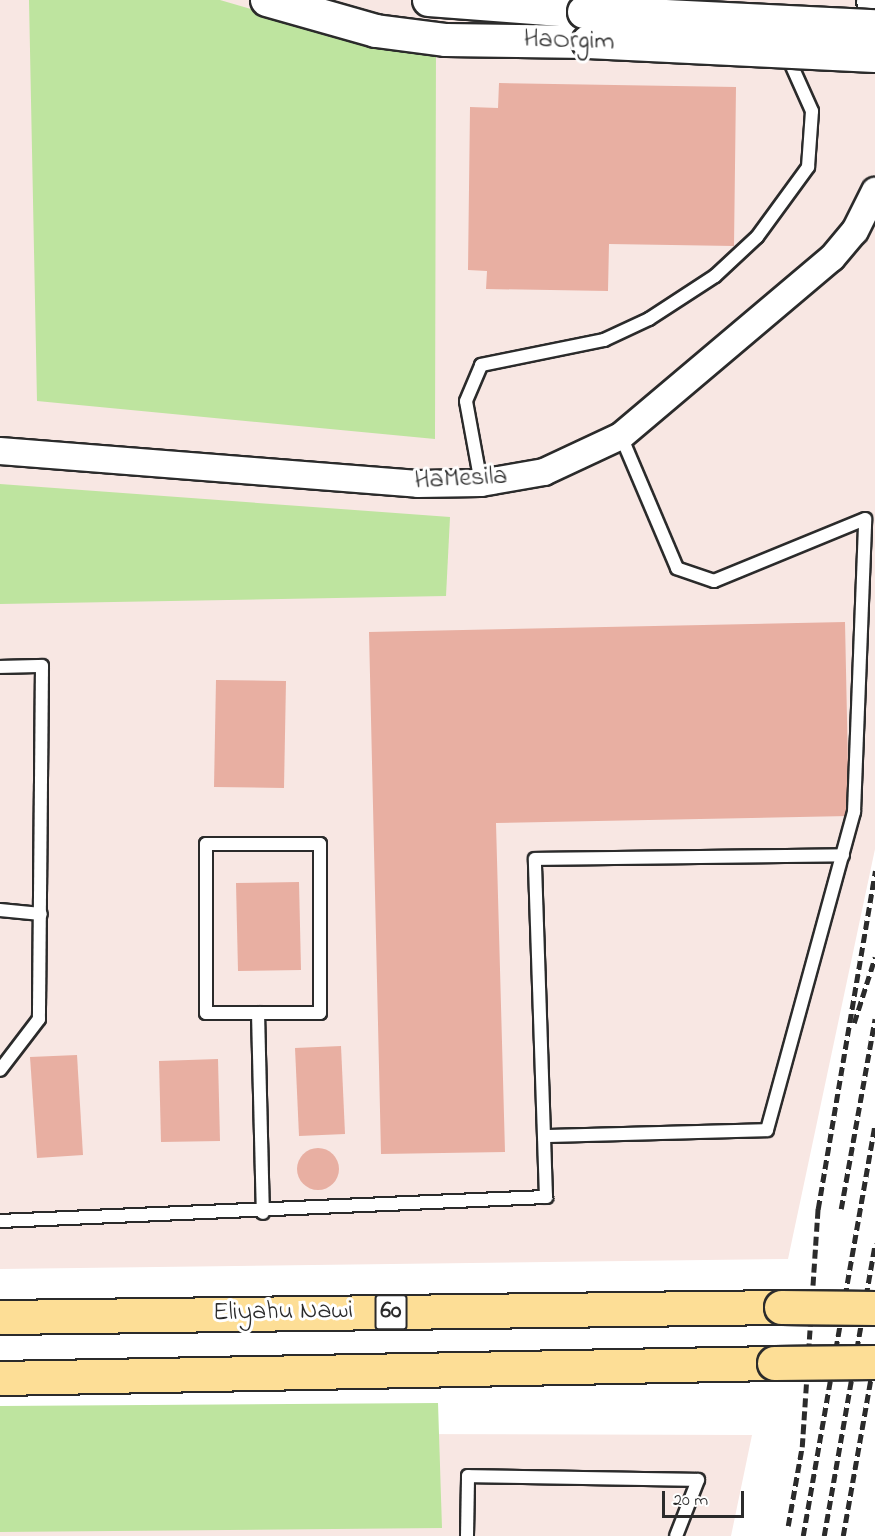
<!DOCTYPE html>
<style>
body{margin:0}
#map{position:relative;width:875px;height:1536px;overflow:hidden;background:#fff;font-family:"Indie Flower",sans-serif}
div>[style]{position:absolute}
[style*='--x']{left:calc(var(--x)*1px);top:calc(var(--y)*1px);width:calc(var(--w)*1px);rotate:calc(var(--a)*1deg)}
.built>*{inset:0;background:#f8e7e3}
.green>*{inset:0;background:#bee49f}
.building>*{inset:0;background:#e8afa2}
.round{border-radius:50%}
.roads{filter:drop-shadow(2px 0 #2b2b2b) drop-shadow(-2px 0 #2b2b2b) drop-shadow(0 2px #2b2b2b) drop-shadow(0 -2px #2b2b2b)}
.service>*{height:12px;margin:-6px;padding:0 6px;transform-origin:6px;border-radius:6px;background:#fff}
.minor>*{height:26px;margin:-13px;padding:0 13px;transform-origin:13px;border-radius:13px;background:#fff}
.tertiary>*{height:32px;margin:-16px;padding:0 16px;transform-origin:16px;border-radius:16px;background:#fff}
.trunk>*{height:33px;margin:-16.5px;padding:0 16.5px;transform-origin:16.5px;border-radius:16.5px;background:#fdde96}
.rail>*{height:4.5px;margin-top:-2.25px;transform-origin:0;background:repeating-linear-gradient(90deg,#2b2b2b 0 9px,transparent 0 13.5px)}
.bridges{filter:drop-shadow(2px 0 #2b2b2b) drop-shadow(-2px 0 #2b2b2b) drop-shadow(0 2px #2b2b2b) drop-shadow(0 -2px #2b2b2b)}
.tertiary-bridge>*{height:32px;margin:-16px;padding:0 16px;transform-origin:16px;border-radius:16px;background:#fff}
.trunk-bridge>*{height:33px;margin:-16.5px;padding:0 16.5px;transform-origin:16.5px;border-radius:16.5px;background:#fdde96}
span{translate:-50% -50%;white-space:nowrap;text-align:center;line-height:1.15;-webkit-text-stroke:6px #fff;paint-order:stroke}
.shield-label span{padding:2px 4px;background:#fff;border:2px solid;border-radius:4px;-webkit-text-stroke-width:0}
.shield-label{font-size:24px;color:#2b2b2b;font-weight:700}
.street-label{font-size:26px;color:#2b2b2b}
.scale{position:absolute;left:662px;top:1491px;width:82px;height:27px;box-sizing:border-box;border:3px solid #2b2b2b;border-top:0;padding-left:8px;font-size:18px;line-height:21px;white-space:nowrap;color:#2b2b2b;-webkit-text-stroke:4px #fff;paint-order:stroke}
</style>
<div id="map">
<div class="built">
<i style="clip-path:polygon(0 0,875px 0,875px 849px,788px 1259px,0 1269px)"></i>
<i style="clip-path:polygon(0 1433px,752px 1435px,731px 1536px,0 1536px)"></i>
</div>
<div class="green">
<i style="clip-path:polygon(29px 0,220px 0,390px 49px,436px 48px,435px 439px,37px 401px)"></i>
<i style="clip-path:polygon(0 484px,450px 517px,446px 596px,0 604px)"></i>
<i style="clip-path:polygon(438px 1403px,442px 1528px,0 1532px,0 1406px)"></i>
</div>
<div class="building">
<i style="clip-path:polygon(499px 83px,736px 87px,734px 246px,609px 244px,608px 291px,486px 289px,487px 271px,468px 270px,470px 107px,498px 108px)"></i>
<i style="clip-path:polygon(845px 622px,849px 816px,496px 823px,505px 1152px,381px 1154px,369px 632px)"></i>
<i style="clip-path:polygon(216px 680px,286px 681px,284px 788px,214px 787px)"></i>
<i style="clip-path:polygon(299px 882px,301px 970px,238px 971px,236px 883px)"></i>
<i style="clip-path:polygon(341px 1046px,345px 1134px,299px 1136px,295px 1048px)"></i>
<i style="clip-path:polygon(77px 1055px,83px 1155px,37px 1158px,30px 1057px)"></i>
<i style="clip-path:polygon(218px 1059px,220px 1141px,161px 1142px,159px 1061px)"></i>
<i class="round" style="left:297px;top:1148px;width:42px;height:42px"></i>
</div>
<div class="roads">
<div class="service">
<i style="--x:481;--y:483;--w:83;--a:-100.4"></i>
<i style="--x:466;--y:401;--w:39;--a:-67"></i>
<i style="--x:481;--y:365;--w:126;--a:-11.5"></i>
<i style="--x:604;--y:340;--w:50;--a:-25"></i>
<i style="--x:649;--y:319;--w:79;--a:-33.1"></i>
<i style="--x:715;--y:276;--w:57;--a:-42.9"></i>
<i style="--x:757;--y:237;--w:87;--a:-53.9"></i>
<i style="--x:808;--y:167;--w:56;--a:-85.9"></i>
<i style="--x:812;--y:111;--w:64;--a:-114.1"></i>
<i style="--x:0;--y:667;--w:42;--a:-1.4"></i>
<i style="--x:42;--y:666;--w:353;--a:90.5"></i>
<i style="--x:39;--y:1019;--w:64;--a:127.4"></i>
<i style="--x:206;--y:844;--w:114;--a:0"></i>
<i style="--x:320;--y:844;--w:169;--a:90"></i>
<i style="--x:320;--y:1013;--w:114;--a:180"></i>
<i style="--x:206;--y:1013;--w:169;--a:-90"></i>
<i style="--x:0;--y:910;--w:41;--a:5.6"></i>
<i style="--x:258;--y:1013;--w:200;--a:88.6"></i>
<i style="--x:545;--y:1136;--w:222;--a:-1.5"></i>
<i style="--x:767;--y:1130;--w:330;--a:-74.7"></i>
<i style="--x:854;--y:812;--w:293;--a:-87.8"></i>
<i style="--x:865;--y:519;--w:163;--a:157.7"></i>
<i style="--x:714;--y:581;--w:39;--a:-161"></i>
<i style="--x:677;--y:568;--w:143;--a:-113"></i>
<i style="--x:0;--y:1221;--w:547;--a:-2.52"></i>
<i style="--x:546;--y:1197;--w:338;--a:-91.9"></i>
<i style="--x:535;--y:859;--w:308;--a:-0.7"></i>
<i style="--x:467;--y:1536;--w:60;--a:-89"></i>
<i style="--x:468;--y:1476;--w:230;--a:1"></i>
<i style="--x:698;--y:1480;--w:60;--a:111.4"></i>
</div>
<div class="minor">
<i style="--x:870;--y:0;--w:33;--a:81"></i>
<i style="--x:0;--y:451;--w:419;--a:4.5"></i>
<i style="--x:418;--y:484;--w:63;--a:-0.9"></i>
<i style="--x:481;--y:483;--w:64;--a:-9.9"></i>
<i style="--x:544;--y:472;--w:85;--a:-25.1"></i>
<i style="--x:621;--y:436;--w:276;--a:-40.2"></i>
<i style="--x:832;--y:258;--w:35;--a:-50"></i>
<i style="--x:855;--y:231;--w:45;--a:-63.4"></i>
</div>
<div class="tertiary">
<i style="--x:267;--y:0;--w:113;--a:15.9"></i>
<i style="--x:376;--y:31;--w:71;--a:7.3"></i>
<i style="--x:446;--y:40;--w:142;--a:0.8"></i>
<i style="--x:429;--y:0;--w:155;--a:4.4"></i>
</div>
<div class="trunk">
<i style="--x:0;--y:1317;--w:781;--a:-0.73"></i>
<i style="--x:0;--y:1378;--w:774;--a:-1.11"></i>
</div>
</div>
<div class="rail">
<i style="--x:854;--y:1023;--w:69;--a:-72.3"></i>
<i style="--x:841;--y:1209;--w:193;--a:-79.9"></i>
<i style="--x:788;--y:1526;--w:80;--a:-80"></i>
<i style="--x:802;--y:1447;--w:239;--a:-86.2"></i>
<i style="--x:818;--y:1209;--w:343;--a:-80.4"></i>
<i style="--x:803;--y:1536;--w:417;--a:-80.1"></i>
<i style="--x:824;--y:1536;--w:297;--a:-80.1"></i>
<i style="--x:843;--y:1536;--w:185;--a:-80"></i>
</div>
<div class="bridges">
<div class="tertiary-bridge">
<i style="--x:584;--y:12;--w:291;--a:2.8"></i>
<i style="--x:588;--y:42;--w:287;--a:2.8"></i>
</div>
<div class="trunk-bridge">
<i style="--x:781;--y:1307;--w:94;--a:0.6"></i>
<i style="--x:774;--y:1363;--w:101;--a:-0.6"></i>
</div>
</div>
<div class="shield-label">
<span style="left:391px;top:1312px">60</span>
</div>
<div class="street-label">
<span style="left:569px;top:42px;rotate:2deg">HaOrgim</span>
<span style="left:461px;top:480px;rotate:-3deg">HaMesila</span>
<span style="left:283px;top:1313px;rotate:-1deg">Eliyahu Nawi</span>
</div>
<div class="scale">20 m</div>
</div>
